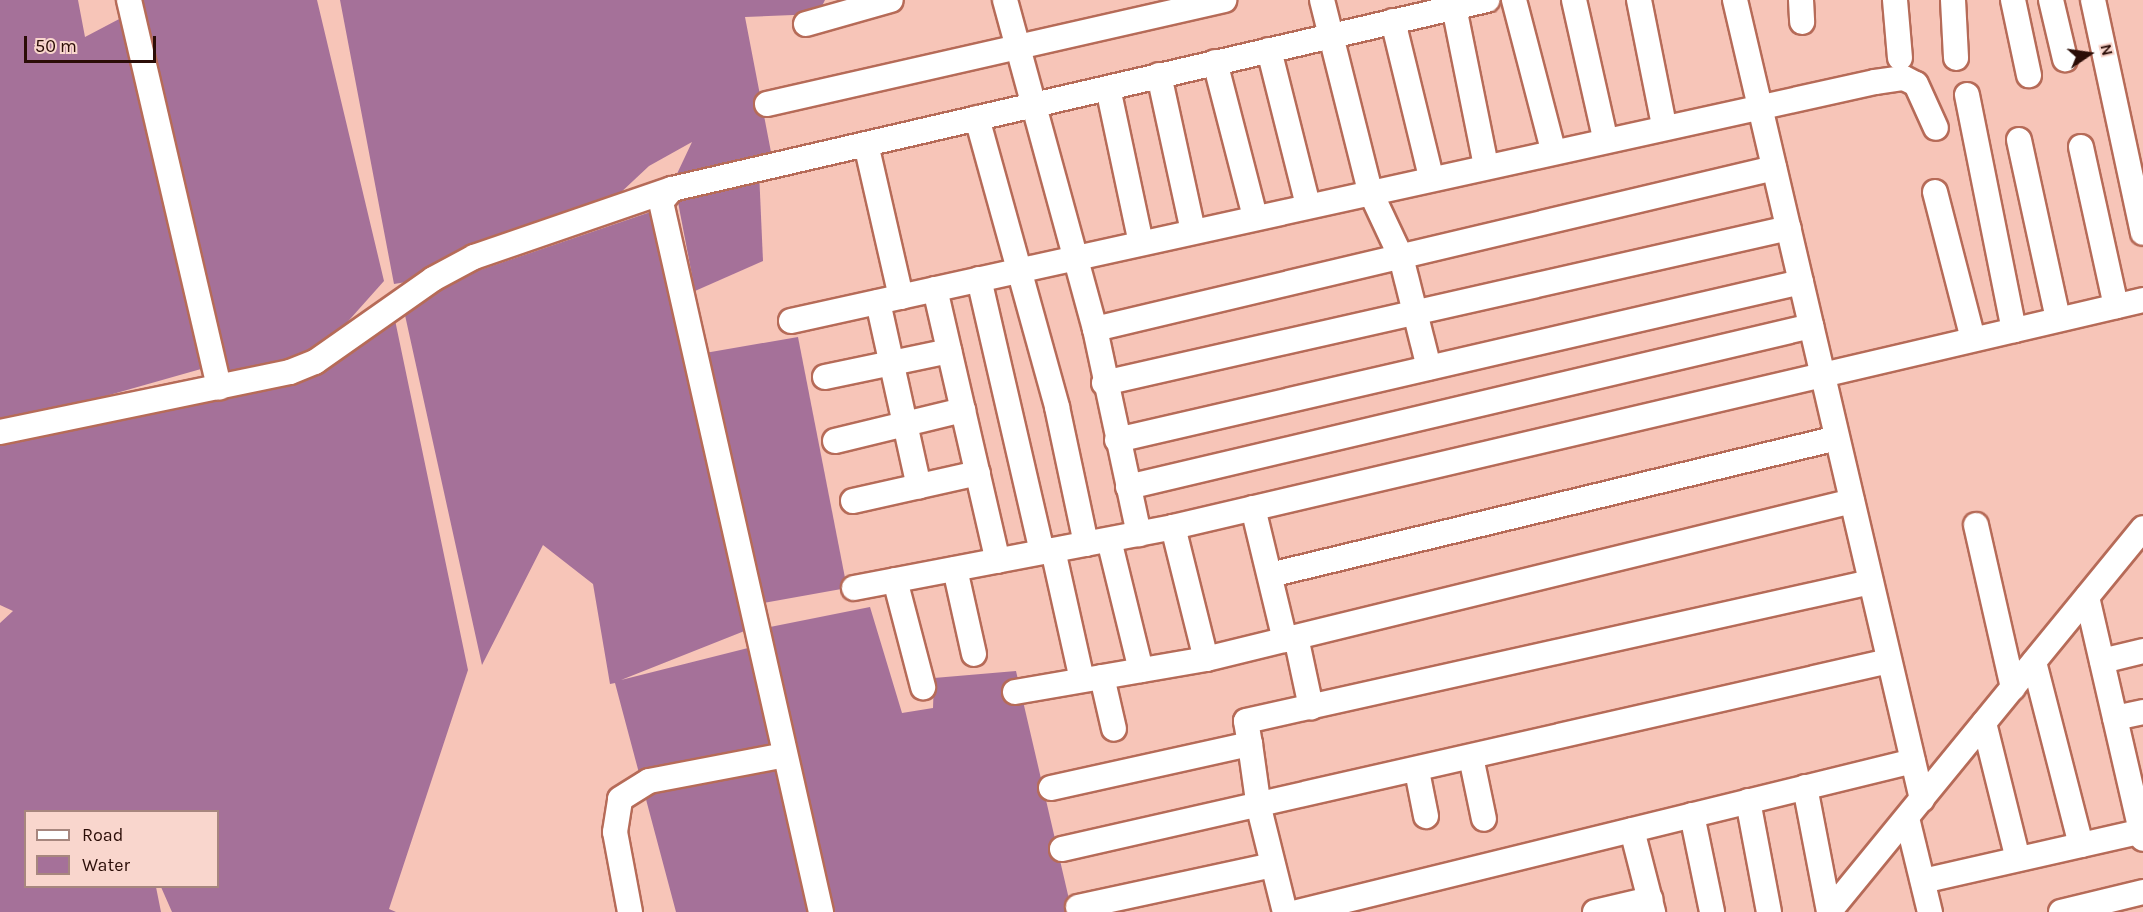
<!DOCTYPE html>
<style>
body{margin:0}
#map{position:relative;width:2143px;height:912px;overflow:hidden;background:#f7c5b8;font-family:Karla,sans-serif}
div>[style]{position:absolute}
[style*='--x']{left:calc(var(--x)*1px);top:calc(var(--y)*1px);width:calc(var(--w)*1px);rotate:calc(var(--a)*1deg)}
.water>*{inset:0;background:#a57199}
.roads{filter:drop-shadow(2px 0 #b66b58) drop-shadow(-2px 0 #b66b58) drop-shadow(0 2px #b66b58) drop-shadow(0 -2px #b66b58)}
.minor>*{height:24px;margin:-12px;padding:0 12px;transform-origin:12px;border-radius:12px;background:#fff}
span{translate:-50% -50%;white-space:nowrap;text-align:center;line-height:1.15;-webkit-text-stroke:4.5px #f9d6cd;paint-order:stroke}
.legend{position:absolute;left:24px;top:810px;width:195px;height:78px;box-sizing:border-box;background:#f9d6cd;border:2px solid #a7867e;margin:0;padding:8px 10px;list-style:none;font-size:18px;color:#2b0d07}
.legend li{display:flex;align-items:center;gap:12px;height:30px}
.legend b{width:30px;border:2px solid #a7867e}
.north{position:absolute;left:2059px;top:24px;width:60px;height:60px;-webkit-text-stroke:4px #f9d6cd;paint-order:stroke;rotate:77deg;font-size:16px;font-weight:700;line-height:24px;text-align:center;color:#2b0d07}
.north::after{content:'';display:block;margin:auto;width:21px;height:27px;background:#2b0d07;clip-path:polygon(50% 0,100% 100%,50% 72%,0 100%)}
.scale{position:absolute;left:24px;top:36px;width:132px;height:27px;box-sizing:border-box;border:3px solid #2b0d07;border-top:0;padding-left:8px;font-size:18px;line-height:21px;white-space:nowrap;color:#2b0d07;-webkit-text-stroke:4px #f9d6cd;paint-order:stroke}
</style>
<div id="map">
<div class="water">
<i style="clip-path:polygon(0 0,78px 0,85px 37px,142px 7px,140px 0,317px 0,384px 281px,326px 346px,395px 320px,468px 670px,389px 909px,396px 912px,172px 912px,161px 887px,218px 886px,218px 812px,26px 812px,26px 886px,156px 887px,161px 912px,0 912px,0 623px,13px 611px,0 605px,0 437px,231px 377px,160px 88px,174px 223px,201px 369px,0 426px)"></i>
<i style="clip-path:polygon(340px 0,825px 0,818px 14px,745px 17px,771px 152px,675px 178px,692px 142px,649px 166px,617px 196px,540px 221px,425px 279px,394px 284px)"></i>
<i style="clip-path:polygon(759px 171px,763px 261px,695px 291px,677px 197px)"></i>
<i style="clip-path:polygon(671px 205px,747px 630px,621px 680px,752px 647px,813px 912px,676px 912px,615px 683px,610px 684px,593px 584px,543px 545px,482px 665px,401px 297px)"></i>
<i style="clip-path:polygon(798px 337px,847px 588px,753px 605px,705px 353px)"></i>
<i style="clip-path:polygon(870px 607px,902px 713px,933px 708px,934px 678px,1016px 671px,1072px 912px,834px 912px,770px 627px)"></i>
</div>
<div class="roads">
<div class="minor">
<i style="--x:129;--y:0;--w:398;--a:76.9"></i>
<i style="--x:1005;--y:0;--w:341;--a:74.7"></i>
<i style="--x:1095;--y:329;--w:210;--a:77.9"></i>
<i style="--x:1322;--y:0;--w:197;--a:75.9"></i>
<i style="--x:1370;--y:191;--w:73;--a:64.8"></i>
<i style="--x:1401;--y:257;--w:114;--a:75.8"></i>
<i style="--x:1514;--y:0;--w:155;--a:75.4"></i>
<i style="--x:1574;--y:0;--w:141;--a:77.3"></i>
<i style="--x:1639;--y:0;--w:127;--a:78.7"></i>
<i style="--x:1735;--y:0;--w:821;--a:76.83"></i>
<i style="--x:1801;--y:0;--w:22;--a:87"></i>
<i style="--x:1895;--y:0;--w:58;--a:85.1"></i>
<i style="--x:1953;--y:0;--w:58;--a:87"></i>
<i style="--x:2013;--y:0;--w:77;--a:78"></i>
<i style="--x:2051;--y:0;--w:61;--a:76.7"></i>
<i style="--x:2093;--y:0;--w:238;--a:77.9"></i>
<i style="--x:1454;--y:7;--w:161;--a:78.6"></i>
<i style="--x:1393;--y:21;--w:161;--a:76.3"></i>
<i style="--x:806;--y:24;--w:88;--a:-15.8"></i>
<i style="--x:1269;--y:50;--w:160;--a:75.9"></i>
<i style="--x:1215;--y:62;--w:160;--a:75.5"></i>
<i style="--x:1159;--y:75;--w:160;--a:77.7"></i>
<i style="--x:1108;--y:88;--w:158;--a:78"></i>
<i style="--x:1967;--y:95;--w:240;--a:78.7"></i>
<i style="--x:767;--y:104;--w:469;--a:-12.8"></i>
<i style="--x:977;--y:118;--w:300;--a:74.5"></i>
<i style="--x:1057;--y:407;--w:140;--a:78"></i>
<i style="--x:2019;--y:140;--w:183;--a:77.7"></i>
<i style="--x:866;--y:144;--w:157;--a:77.1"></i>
<i style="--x:2081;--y:147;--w:163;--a:77.6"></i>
<i style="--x:1935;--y:192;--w:152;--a:75.5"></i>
<i style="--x:979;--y:279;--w:280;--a:77"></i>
<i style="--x:935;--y:289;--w:279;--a:77"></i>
<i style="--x:878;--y:302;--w:189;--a:77.5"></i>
<i style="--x:791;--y:321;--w:1110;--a:-12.43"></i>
<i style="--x:1875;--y:82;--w:29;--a:-8"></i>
<i style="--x:1904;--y:78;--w:13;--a:27"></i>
<i style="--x:1916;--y:84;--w:48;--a:65.6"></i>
<i style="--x:1095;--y:329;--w:698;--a:-13.34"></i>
<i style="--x:825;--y:377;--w:127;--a:-11.8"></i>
<i style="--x:1104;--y:383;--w:702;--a:-12.75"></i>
<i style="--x:0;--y:432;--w:296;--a:-11.7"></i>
<i style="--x:290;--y:372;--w:27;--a:-22"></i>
<i style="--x:315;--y:362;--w:144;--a:-35.1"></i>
<i style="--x:433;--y:279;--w:47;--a:-28.2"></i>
<i style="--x:474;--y:257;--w:209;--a:-19"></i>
<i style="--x:1117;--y:440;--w:702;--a:-13.01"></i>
<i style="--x:835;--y:441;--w:132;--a:-13.6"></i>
<i style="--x:1128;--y:487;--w:702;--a:-13.26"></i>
<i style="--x:853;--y:501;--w:128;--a:-12.6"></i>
<i style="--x:1253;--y:508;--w:136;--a:76.4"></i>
<i style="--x:1976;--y:525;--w:167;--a:77.2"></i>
<i style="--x:1173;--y:527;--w:136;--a:76"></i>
<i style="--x:1109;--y:540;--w:134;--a:76.2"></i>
<i style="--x:1053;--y:550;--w:133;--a:77.4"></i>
<i style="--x:955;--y:569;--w:87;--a:77.4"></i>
<i style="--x:1270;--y:575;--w:583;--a:-13.58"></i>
<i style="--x:895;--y:580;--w:111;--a:75.3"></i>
<i style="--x:854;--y:588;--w:325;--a:-10.8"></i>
<i style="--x:1173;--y:527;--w:996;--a:-13.17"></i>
<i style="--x:2087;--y:597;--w:248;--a:77"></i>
<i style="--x:1296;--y:637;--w:72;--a:77.9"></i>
<i style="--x:2102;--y:661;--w:42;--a:-13.7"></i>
<i style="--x:2034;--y:662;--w:189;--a:75.6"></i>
<i style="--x:1102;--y:677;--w:53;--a:77"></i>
<i style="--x:1015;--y:692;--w:194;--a:-9.8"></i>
<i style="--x:1206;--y:659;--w:665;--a:-13.74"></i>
<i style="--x:2115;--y:718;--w:29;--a:-12"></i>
<i style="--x:1984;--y:723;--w:140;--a:76"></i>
<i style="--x:1250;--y:744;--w:65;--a:82"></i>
<i style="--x:1259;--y:808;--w:107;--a:76"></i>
<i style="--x:1471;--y:757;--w:63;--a:78.2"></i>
<i style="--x:1417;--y:771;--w:46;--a:78.7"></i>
<i style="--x:1805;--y:787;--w:127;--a:79.1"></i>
<i style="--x:1051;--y:788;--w:204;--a:-12.5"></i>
<i style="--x:1250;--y:744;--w:23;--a:-100"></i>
<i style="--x:1246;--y:721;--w:640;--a:-12.54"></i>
<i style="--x:1748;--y:801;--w:113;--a:79.3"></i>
<i style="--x:1692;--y:815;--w:99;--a:78.3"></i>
<i style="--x:1907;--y:818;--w:97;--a:76.3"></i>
<i style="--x:1632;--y:830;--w:85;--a:75.6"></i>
<i style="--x:1062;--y:849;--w:848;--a:-12.81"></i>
<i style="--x:1923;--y:881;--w:226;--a:-12.8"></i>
<i style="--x:1078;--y:907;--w:199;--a:-12.2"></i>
<i style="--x:630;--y:912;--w:81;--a:-100.6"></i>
<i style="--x:615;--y:832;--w:33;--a:-81"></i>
<i style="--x:620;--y:799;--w:34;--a:-32"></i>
<i style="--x:649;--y:781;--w:138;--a:-10.8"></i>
<i style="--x:821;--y:912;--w:728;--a:-102.7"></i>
<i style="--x:661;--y:202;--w:17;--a:-50"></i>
<i style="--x:672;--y:189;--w:837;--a:-13.06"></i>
<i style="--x:1298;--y:912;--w:633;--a:-13.79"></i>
<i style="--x:1595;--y:912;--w:57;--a:-13.3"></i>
<i style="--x:1829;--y:912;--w:496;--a:-50.7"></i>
<i style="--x:2061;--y:912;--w:84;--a:-13.7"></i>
</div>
</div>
<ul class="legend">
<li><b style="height:8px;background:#fff"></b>Road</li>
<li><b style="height:16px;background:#a57199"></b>Water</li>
</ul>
<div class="north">N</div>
<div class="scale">50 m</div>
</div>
